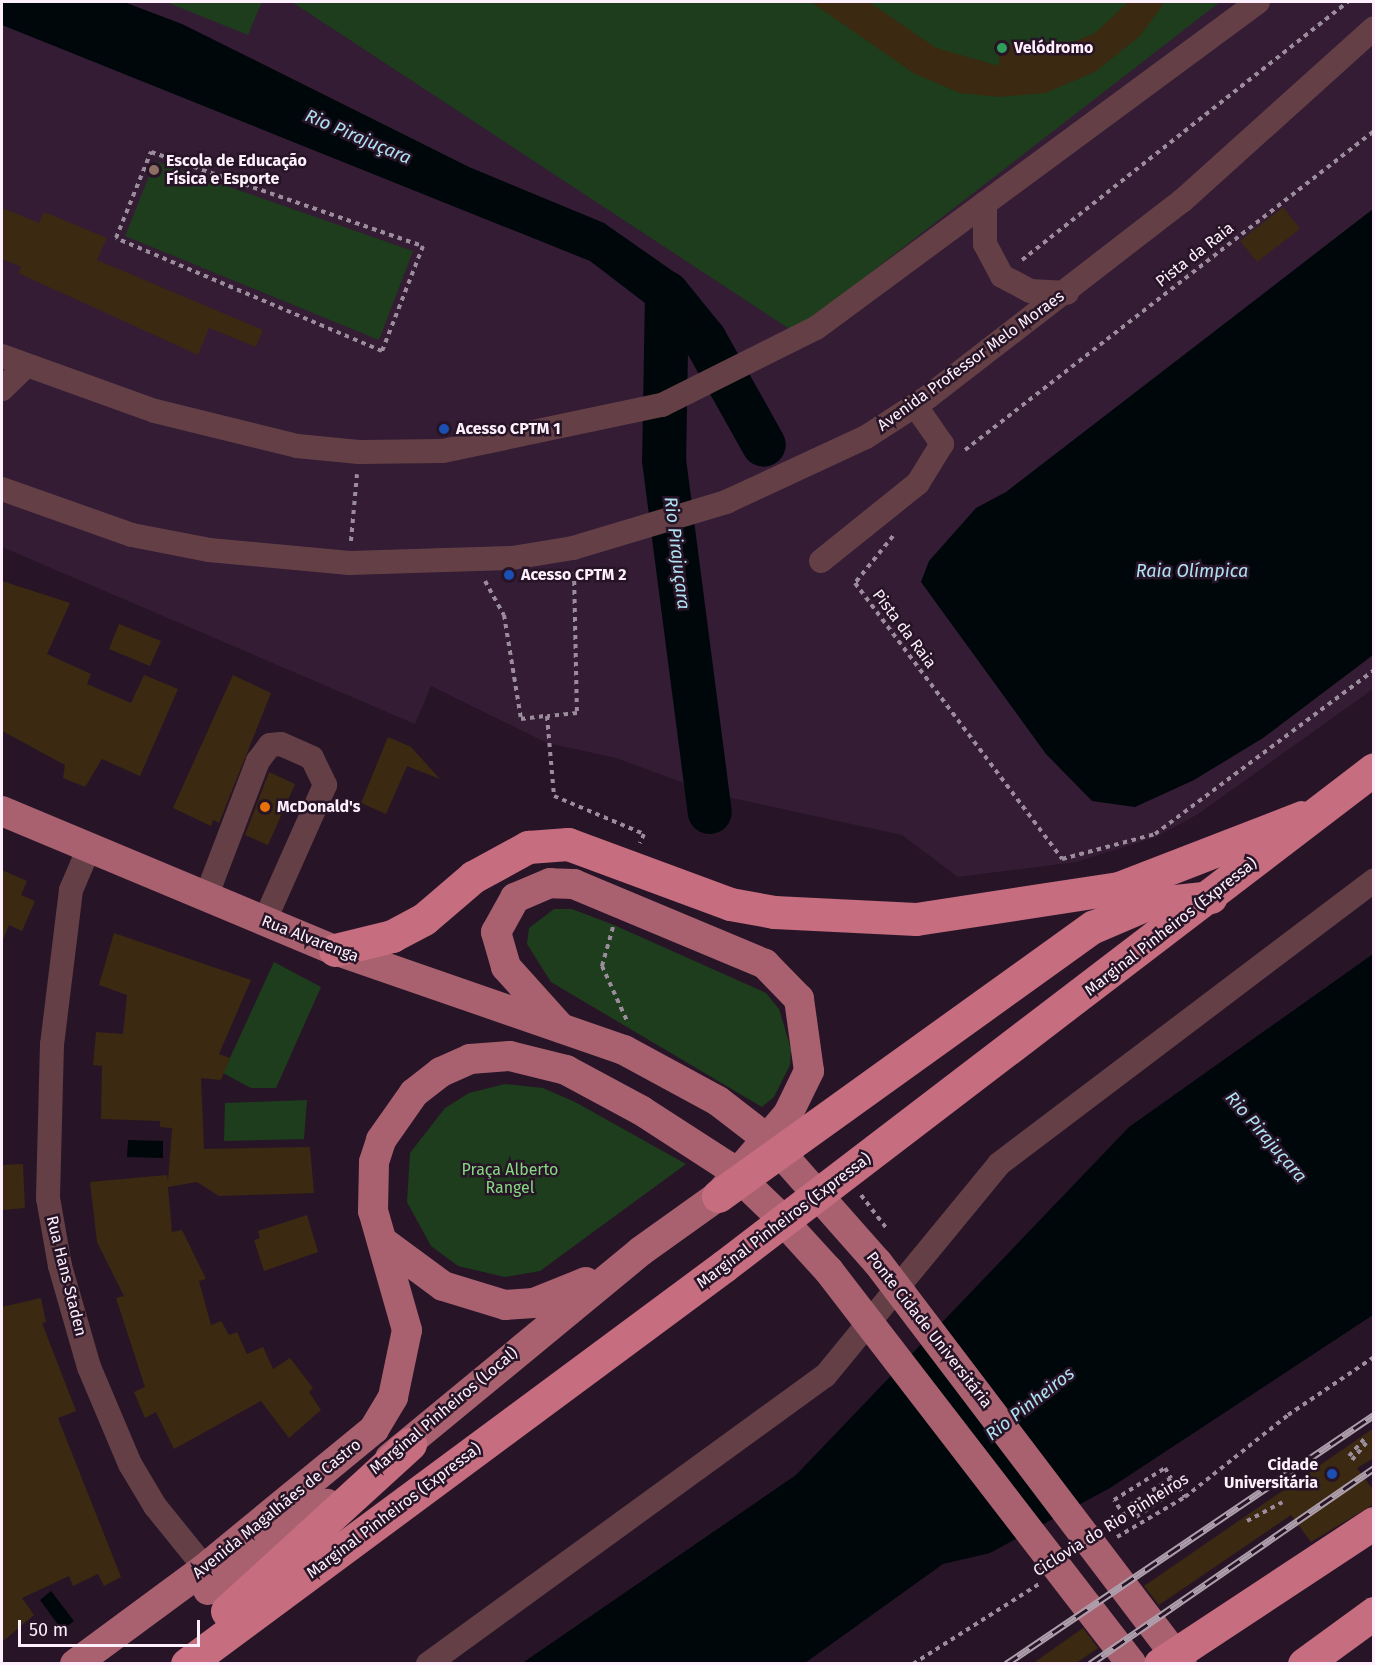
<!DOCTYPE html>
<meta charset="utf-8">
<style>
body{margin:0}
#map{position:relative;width:1375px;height:1665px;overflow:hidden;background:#271527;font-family:"Fira Sans",sans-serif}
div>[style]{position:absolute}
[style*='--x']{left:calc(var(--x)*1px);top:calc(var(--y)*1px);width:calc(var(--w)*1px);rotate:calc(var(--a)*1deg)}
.built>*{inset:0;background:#331c34}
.green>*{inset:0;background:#1d3d1c}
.water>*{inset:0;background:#00070b}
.river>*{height:44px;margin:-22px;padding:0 22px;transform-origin:22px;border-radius:22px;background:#00070b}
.building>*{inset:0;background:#3b2911}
.path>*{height:4px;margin-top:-2px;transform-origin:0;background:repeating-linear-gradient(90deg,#9c8d9c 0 4.5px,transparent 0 9px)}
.minor>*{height:24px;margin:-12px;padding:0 12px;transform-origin:12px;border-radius:12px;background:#644046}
.major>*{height:30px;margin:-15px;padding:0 15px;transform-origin:15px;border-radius:15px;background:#aa616f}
.highway>*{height:33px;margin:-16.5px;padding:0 16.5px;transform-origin:16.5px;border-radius:16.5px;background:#c66d7f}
.rail>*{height:7px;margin-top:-3.5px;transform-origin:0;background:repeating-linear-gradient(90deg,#271527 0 14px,#ae9fad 0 28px);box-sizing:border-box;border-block:2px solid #ae9fad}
.dots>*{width:16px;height:16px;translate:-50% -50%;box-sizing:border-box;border:3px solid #271527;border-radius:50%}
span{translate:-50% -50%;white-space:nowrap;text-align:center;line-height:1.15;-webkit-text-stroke:5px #271527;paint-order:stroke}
.poi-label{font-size:16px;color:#fdf0fc;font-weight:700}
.left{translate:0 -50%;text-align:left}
.right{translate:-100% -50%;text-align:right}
.street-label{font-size:16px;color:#fdf0fc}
.park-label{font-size:16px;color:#85d882}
.water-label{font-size:18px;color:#afe2f3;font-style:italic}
.frame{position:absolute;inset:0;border:3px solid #fdf0fc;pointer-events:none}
.scale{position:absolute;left:18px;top:1620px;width:182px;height:27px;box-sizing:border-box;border:3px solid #fdf0fc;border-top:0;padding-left:8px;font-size:18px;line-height:21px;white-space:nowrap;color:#fdf0fc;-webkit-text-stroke:4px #271527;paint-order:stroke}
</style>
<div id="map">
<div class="built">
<i style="clip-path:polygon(2px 2px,1373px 2px,1373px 689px,1198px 814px,1156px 837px,1076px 862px,958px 877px,902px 835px,714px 794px,616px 758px,547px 743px,431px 686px,415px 724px,2px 547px)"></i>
</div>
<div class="green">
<i style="clip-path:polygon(166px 2px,262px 2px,248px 35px)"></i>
<i style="clip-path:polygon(292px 2px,1220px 2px,794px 332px)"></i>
<i style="clip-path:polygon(155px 161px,413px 251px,379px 340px,125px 236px)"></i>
<i style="clip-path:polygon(554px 909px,572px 909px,614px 925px,766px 993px,779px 1009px,791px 1049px,790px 1065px,774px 1097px,762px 1107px,551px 982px,527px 944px,529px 928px)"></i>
<i style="clip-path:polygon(274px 962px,321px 987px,276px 1088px,251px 1088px,223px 1073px)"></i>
<i style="clip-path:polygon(505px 1084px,543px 1088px,575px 1102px,686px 1164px,540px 1271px,505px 1277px,458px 1266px,431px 1246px,407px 1202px,410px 1153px,445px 1108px,469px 1093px)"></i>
<i style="clip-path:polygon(307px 1100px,304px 1139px,224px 1141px,225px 1103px)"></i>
</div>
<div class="water">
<i style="clip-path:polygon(2px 2px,124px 2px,182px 24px,469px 167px,604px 223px,674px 272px,724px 329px,686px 353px,662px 316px,590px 261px,2px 25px)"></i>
<i style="clip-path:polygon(1373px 209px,1373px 655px,1263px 738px,1194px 780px,1135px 807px,1092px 801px,1046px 754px,921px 582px,929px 561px,976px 508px,1006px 492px)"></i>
<i style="clip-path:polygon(1373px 954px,1373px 1315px,1110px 1488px,990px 1553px,943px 1564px,805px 1663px,521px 1664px,796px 1475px,1129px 1127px)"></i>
<i style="clip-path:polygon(128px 1140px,163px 1141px,163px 1158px,127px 1157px)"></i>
<i style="clip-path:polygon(51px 1591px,74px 1621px,62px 1630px,40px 1600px)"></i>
</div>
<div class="river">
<i style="--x:667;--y:293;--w:60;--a:51"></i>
<i style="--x:705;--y:340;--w:120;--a:60.7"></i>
<i style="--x:667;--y:294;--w:166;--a:91"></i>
<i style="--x:664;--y:460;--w:355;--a:82.6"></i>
</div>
<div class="building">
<i style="clip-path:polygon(811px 2px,869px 2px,936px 48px,999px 66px,1000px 45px,1061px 47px,1095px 33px,1128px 2px,1165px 2px,1140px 36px,1095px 72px,1045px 93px,998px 97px,960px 93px,915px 74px)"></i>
<i style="clip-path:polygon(1283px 207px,1300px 229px,1257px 262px,1240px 241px)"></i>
<i style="clip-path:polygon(2px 208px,39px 223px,44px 212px,107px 238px,97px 260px,263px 330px,256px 347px,209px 328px,198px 355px,18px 273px,21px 267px,2px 259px)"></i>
<i style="clip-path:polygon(2px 581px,70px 603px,47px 654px,91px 674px,87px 684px,131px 703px,144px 675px,178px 689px,140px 776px,102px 759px,85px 787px,63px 778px,65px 765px,2px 731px)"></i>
<i style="clip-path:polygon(119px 624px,161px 641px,150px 666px,109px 649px)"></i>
<i style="clip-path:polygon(233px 675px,271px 693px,219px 823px,213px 820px,211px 826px,173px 808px)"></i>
<i style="clip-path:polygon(388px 737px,411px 747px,440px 779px,407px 766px,386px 814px,361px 803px)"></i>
<i style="clip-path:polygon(269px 772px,295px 784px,268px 845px,245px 835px)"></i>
<i style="clip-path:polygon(2px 870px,27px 881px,21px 895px,35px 901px,22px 931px,9px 925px,2px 942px)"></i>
<i style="clip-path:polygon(114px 933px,251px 980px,219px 1054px,230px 1058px,221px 1080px,201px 1078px,204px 1149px,310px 1147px,314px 1193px,219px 1196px,197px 1182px,168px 1187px,172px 1232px,182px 1230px,206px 1279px,199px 1281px,211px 1325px,221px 1321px,229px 1335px,237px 1332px,247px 1354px,263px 1347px,273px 1369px,290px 1358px,313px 1388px,309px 1392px,321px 1410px,289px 1438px,261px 1401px,174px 1449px,156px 1412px,145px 1418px,134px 1392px,145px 1387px,116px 1298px,124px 1296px,97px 1242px,90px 1182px,167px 1175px,168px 1181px,172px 1128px,160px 1127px,160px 1121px,101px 1119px,102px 1066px,93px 1065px,96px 1032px,123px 1034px,127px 995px,99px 985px)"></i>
<i style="clip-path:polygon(23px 1164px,25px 1208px,2px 1210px,2px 1165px)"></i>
<i style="clip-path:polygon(307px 1215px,318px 1252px,264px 1271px,254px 1240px,260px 1238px,258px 1231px)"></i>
<i style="clip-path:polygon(41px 1298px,46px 1322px,42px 1323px,76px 1411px,58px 1418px,121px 1577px,104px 1586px,98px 1574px,73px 1586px,69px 1576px,22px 1598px,34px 1615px,2px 1642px,2px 1307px)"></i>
<i style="clip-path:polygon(1374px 1428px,1374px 1458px,1357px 1468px,1374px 1491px,1374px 1504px,1311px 1542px,1291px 1515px,1159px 1605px,1144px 1586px)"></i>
<i style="clip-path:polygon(1083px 1628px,1098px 1648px,1075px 1664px,1032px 1664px)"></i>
</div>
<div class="path">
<i style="--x:151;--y:152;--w:288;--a:19.1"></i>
<i style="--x:423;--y:246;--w:113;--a:111.3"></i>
<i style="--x:382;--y:351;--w:289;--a:-157"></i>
<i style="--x:116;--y:238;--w:93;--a:-67.9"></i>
<i style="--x:1022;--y:260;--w:416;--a:-38.4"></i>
<i style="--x:965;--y:450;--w:519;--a:-37.95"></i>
<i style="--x:893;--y:536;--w:60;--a:129"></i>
<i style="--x:855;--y:583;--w:345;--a:53.1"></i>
<i style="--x:1062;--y:859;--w:96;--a:-15"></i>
<i style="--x:1155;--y:834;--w:274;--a:-36.8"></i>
<i style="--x:351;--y:541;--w:67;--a:-84.9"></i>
<i style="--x:574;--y:572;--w:141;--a:88.8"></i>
<i style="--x:577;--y:713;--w:30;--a:174"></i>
<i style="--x:547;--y:716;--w:80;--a:85"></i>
<i style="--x:554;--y:796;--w:98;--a:22.9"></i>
<i style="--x:644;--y:834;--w:10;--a:114"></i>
<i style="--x:485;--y:581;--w:39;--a:61"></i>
<i style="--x:504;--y:615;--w:105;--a:80.7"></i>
<i style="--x:521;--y:719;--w:26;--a:-7"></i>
<i style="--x:613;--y:927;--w:41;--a:105.8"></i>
<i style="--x:602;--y:966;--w:63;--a:65.5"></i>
<i style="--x:861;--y:1195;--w:43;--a:52.6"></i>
<i style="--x:1349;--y:1456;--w:25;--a:-48"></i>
<i style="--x:1352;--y:1460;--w:26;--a:-50"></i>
<i style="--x:1247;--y:1521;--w:40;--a:-28"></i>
<i style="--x:1112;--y:1525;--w:16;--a:-35"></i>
<i style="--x:1125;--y:1516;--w:19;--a:-125"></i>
<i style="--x:1114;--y:1500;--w:60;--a:-32.1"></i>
<i style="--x:1165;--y:1468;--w:12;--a:59"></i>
<i style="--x:1171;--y:1478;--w:50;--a:146.3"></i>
<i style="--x:1129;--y:1506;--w:13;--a:58"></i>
<i style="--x:1136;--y:1517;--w:52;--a:-34.9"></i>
<i style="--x:1179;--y:1487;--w:12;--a:59"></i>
<i style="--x:1117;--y:1537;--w:79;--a:-30.5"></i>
<i style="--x:1185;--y:1497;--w:132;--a:-38.5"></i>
<i style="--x:1288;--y:1415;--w:104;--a:-34"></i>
<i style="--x:913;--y:1664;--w:149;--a:-32.4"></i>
</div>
<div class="minor">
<i style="--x:985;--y:203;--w:41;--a:90"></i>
<i style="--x:985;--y:244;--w:36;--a:62"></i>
<i style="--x:1002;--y:276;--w:32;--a:28"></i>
<i style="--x:1030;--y:291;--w:37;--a:3"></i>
<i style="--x:2;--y:356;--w:163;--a:19.8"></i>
<i style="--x:155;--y:411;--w:146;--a:13.8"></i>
<i style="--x:297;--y:446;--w:62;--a:5.5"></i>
<i style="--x:359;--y:452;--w:84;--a:-0.7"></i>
<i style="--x:443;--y:451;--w:224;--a:-11.9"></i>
<i style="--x:662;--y:405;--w:172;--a:-26.6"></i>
<i style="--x:816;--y:328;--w:549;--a:-36.41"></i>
<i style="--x:2;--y:389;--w:33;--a:-44"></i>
<i style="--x:2;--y:489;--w:138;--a:19.5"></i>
<i style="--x:132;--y:535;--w:78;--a:11"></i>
<i style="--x:209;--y:550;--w:141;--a:5.3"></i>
<i style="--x:349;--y:563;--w:163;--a:-1.8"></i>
<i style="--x:512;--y:558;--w:62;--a:-9.3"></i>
<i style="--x:573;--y:548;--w:160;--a:-16.7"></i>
<i style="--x:726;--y:502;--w:154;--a:-24.9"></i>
<i style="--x:866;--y:437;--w:74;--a:-32.8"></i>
<i style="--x:928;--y:397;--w:321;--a:-37.7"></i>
<i style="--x:1182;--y:201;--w:258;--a:-42"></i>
<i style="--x:821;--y:561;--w:124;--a:-38.8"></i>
<i style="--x:918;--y:483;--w:46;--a:-58.4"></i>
<i style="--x:942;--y:444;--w:47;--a:-124.7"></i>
<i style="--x:89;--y:848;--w:46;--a:113.2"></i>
<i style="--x:71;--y:890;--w:155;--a:97"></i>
<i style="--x:52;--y:1044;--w:154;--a:91.5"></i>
<i style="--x:48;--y:1198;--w:69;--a:80"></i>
<i style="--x:60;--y:1266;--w:105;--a:74"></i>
<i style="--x:89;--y:1367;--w:105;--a:67.1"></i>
<i style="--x:130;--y:1464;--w:49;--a:59.2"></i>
<i style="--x:155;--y:1506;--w:80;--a:51.1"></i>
<i style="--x:206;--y:897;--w:146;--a:-69.1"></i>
<i style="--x:258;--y:761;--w:20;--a:-53"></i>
<i style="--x:270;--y:745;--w:11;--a:-5"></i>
<i style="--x:281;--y:744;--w:34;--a:24"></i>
<i style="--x:312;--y:758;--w:30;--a:64"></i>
<i style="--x:325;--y:785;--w:150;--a:114"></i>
<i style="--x:428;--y:1664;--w:490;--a:-36"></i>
<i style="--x:825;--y:1376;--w:274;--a:-50.6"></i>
<i style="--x:999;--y:1164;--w:470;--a:-37.1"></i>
</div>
<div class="major">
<i style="--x:2;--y:811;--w:361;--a:22.7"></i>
<i style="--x:335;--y:950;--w:306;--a:19.1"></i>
<i style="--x:624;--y:1050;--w:107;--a:28.5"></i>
<i style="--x:718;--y:1101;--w:66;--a:37.6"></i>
<i style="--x:770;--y:1141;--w:163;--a:48.5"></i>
<i style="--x:878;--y:1263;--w:503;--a:52.83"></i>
<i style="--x:382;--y:1241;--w:76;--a:36.4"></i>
<i style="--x:443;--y:1286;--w:65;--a:17"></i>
<i style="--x:505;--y:1305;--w:29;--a:-4"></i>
<i style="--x:534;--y:1303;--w:56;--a:-22"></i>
<i style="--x:390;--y:1458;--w:325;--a:-39.5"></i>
<i style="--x:641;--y:1251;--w:95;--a:-35.5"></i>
<i style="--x:718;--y:1196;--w:108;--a:-49.5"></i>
<i style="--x:788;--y:1114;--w:48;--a:-64"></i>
<i style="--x:809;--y:1071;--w:73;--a:-97.9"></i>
<i style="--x:799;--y:999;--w:49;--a:-134.2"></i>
<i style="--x:765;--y:964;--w:207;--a:-157.3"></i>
<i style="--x:574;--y:884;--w:24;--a:-178"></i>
<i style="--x:550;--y:883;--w:38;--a:157"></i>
<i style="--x:515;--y:898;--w:39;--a:119"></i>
<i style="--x:496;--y:932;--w:36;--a:74"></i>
<i style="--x:506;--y:967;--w:82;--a:48"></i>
<i style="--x:208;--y:1590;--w:147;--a:-35.9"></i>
<i style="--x:75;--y:1664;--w:162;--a:-36.4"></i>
<i style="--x:205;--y:1568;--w:219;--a:-39.4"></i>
<i style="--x:374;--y:1429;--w:37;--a:-59"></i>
<i style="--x:393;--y:1397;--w:68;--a:-78.2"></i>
<i style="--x:407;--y:1330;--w:124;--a:-105.9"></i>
<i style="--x:373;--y:1211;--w:49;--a:-88.8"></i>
<i style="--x:374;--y:1162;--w:23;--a:-72"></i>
<i style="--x:381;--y:1140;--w:57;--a:-54.9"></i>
<i style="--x:414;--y:1093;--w:34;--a:-38"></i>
<i style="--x:441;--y:1072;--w:32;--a:-24"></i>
<i style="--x:470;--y:1059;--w:40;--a:-4.3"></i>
<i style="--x:510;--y:1056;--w:58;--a:14"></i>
<i style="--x:566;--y:1070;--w:86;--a:28.3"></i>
<i style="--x:642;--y:1111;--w:101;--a:32.9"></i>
<i style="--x:727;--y:1166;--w:68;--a:43.8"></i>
<i style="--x:776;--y:1213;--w:79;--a:47.6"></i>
<i style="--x:829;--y:1271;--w:496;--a:52.4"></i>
</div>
<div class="highway">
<i style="--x:335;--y:950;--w:59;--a:-13.8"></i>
<i style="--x:392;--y:936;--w:36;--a:-28"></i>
<i style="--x:424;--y:919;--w:65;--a:-40.6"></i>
<i style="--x:473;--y:877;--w:63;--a:-28.6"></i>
<i style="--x:528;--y:847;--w:40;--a:-4.3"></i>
<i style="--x:568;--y:844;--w:173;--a:20.3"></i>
<i style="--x:730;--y:904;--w:45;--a:10.3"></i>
<i style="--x:774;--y:912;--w:142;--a:2.8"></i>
<i style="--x:916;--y:919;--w:205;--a:-8.7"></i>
<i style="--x:1119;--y:888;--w:196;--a:-21.2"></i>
<i style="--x:718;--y:1196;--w:462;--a:-35.7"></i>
<i style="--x:1093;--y:927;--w:59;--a:-23.1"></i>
<i style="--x:1147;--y:904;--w:64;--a:-6.2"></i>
<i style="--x:227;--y:1611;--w:248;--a:-42.4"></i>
<i style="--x:187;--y:1664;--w:668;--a:-36.54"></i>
<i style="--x:724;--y:1266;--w:818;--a:-37.4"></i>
<i style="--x:1160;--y:1664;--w:256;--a:-33.4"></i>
<i style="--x:1304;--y:1664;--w:87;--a:-36.1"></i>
</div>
<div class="rail">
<i style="--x:1006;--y:1664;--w:444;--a:-34.1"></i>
<i style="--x:1090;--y:1664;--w:345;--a:-34.6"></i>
</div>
<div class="dots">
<i style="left:1002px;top:48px;background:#2e9e5b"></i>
<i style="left:154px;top:170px;background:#8d6e63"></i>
<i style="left:444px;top:429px;background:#1a4fb4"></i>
<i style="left:509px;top:575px;background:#1a4fb4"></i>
<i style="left:265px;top:807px;background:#e8710a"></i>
<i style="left:1332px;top:1474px;background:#1a4fb4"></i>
</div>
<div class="poi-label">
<span class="left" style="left:1014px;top:48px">Velódromo</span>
<span class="left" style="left:166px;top:170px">Escola de Educação<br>Física e Esporte</span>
<span class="left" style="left:456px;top:429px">Acesso CPTM 1</span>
<span class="left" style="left:521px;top:575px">Acesso CPTM 2</span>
<span class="left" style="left:277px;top:807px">McDonald's</span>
<span class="right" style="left:1318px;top:1474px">Cidade<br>Universitária</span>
</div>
<div class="street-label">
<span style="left:1195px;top:255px;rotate:-38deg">Pista da Raia</span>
<span style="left:971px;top:361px;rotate:-36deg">Avenida Professor Melo Moraes</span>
<span style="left:904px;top:629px;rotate:53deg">Pista da Raia</span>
<span style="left:1171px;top:927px;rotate:-38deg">Marginal Pinheiros (Expressa)</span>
<span style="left:310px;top:939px;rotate:21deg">Rua Alvarenga</span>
<span style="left:784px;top:1221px;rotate:-37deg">Marginal Pinheiros (Expressa)</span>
<span style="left:66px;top:1276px;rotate:76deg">Rua Hans Staden</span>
<span style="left:929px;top:1330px;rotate:52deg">Ponte Cidade Universitária</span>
<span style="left:444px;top:1411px;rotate:-40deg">Marginal Pinheiros (Local)</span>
<span style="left:277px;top:1509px;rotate:-39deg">Avenida Magalhães de Castro</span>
<span style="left:394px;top:1511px;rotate:-37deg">Marginal Pinheiros (Expressa)</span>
<span style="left:1111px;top:1525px;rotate:-32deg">Ciclovia do Rio Pinheiros</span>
</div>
<div class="park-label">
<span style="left:510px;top:1179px">Praça Alberto<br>Rangel</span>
</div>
<div class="water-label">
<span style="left:358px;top:137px;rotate:23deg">Rio Pirajuçara</span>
<span style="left:677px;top:553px;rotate:83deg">Rio Pirajuçara</span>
<span style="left:1192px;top:571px">Raia Olímpica</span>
<span style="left:1266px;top:1137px;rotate:49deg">Rio Pirajuçara</span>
<span style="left:1030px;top:1404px;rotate:-38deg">Rio Pinheiros</span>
</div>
<div class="frame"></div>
<div class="scale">50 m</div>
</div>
